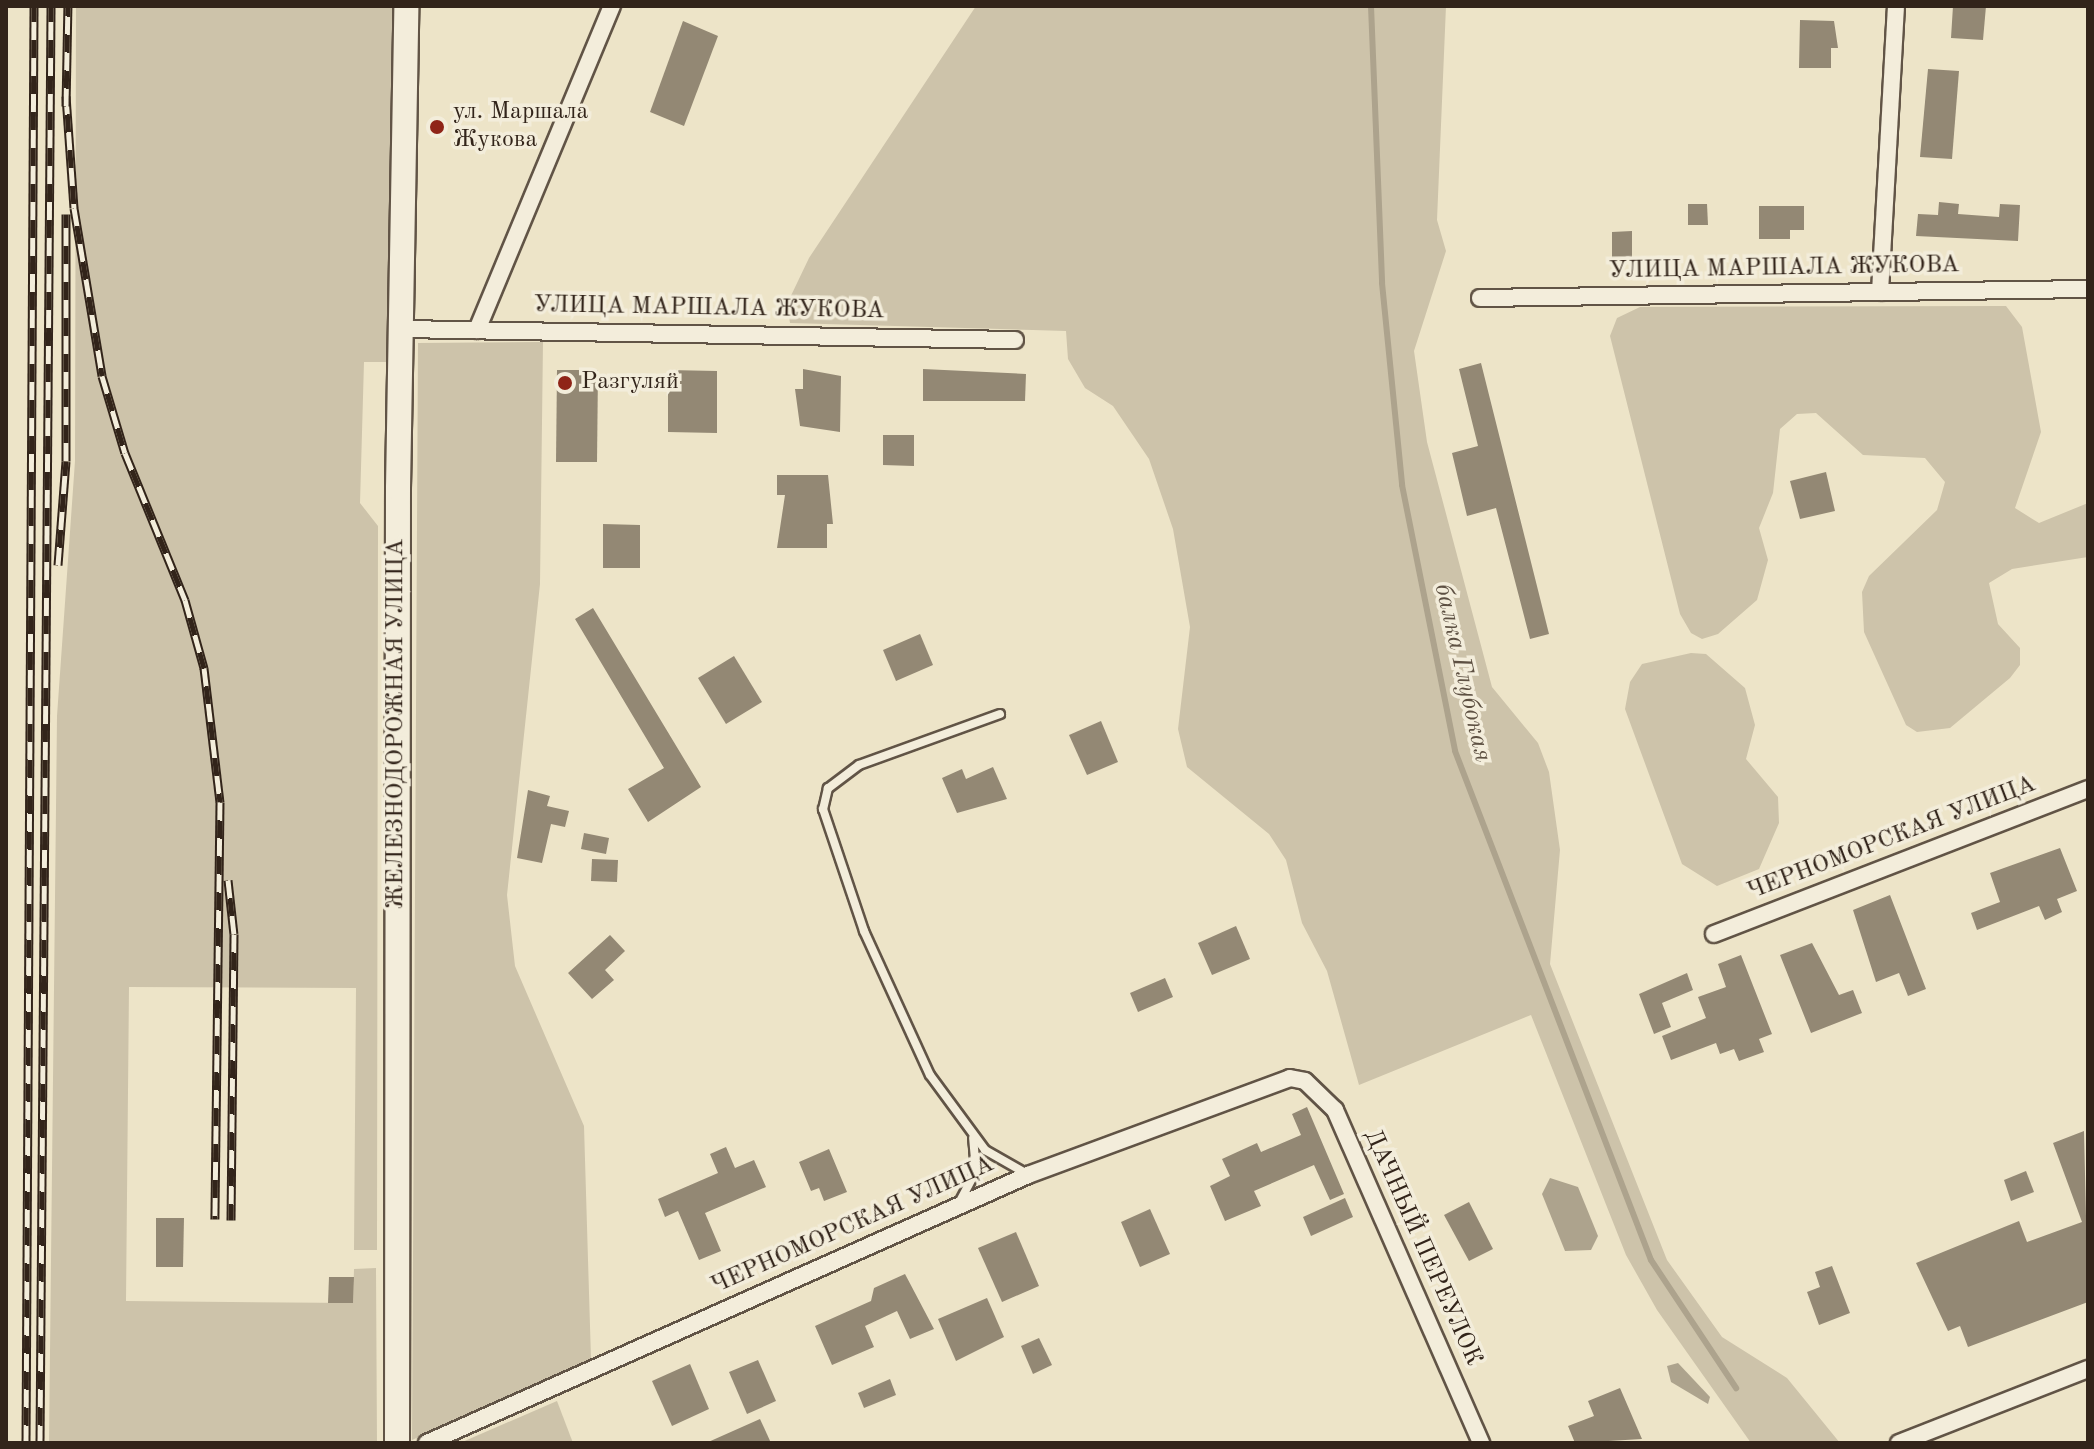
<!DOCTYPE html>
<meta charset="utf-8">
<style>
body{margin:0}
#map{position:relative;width:2094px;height:1449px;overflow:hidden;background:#ede4c8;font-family:"Old Standard TT",serif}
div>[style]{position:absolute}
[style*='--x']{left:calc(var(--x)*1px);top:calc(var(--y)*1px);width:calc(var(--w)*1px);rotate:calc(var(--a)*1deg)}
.green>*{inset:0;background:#cdc3aa}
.water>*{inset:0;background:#ada38d}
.stream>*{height:6px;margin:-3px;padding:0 3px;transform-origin:3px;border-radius:3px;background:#ada38d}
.building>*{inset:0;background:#938874}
.roads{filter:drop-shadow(2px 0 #615446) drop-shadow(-2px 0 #615446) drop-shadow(0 2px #615446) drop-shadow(0 -2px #615446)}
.service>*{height:8px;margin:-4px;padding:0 4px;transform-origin:4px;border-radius:4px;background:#f3eddb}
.minor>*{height:16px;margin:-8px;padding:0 8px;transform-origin:8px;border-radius:8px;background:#f3eddb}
.secondary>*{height:24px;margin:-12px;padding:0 12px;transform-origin:12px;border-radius:12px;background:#f3eddb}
.rail>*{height:9px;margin-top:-4.5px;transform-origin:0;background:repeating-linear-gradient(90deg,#f3eddb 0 18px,#32241a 0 36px);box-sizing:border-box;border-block:2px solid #32241a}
.dots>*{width:22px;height:22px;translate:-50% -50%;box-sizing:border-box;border:4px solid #f3eddb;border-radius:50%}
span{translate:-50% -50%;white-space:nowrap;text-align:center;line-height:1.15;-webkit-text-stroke:7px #f3eddb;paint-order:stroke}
.poi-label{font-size:24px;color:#32241a}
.left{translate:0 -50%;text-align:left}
.street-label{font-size:24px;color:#32241a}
.water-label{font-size:26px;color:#5d5042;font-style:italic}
.frame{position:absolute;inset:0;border:8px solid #32241a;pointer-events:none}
</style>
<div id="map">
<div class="green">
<i style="clip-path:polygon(76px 6px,393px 6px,387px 362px,364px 362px,360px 503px,378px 526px,377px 1250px,354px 1250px,356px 988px,129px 987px,126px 1301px,353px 1303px,354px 1269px,376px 1268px,377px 1443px,49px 1443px,57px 716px,75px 461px)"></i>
<i style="clip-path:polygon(976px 6px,1446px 6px,1437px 220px,1446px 251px,1414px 351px,1427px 442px,1492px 687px,1538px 743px,1549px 772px,1560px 850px,1550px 964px,1667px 1260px,1722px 1337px,1787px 1378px,1840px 1443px,1751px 1443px,1657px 1310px,1626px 1255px,1531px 1015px,1359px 1085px,1327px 971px,1302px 923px,1286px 860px,1269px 834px,1187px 767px,1178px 729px,1190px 627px,1173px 529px,1149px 459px,1113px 406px,1085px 388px,1068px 359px,1066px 331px,790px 323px,787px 304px,809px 258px)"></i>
<i style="clip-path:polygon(2006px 306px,2022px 327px,2041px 432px,2015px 508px,2039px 523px,2088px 503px,2088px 557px,2012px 569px,1989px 583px,1998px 624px,2020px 648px,2020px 665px,2010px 678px,1950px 728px,1917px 732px,1906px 725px,1864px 632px,1862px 592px,1869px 576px,1937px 510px,1945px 482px,1925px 458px,1863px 455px,1816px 413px,1797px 414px,1780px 429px,1773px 493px,1759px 528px,1768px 560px,1757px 600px,1718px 634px,1702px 639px,1691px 633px,1680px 614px,1610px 336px,1617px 318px,1640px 307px)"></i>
<i style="clip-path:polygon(543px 342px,540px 584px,507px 895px,515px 966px,584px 1126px,591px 1359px,412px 1440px,418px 343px)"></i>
<i style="clip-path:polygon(1691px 653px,1706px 654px,1745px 688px,1755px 725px,1746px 759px,1778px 797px,1779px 823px,1759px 869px,1717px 886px,1682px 864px,1625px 709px,1630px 682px,1642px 664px)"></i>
<i style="clip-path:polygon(557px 1401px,573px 1443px,460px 1443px)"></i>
</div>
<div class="water">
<i style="clip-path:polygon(1550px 1178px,1578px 1187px,1598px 1236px,1591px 1250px,1565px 1251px,1542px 1194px)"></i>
<i style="clip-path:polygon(1678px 1363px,1710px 1397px,1708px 1404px,1671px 1382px,1667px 1366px)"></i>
</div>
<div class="stream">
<i style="--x:1371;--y:6;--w:277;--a:87.7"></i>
<i style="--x:1382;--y:283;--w:203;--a:84.3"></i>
<i style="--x:1402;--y:485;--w:271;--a:78.7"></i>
<i style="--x:1455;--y:751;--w:545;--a:68.94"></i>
<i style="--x:1651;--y:1260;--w:154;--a:56.4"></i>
</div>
<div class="building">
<i style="clip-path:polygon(1953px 6px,1986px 6px,1983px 40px,1951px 38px)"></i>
<i style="clip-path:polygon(1800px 20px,1834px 21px,1838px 48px,1831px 48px,1831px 68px,1799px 68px)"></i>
<i style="clip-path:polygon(683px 21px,718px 36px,684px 126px,650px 112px)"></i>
<i style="clip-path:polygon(1928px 69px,1959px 71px,1952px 159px,1920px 157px)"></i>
<i style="clip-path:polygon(1939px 202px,1959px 204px,1958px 214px,1999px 217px,2000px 204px,2020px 205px,2018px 241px,1916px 236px,1918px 214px,1938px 215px)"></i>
<i style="clip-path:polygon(1688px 204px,1707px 204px,1708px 225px,1688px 225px)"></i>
<i style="clip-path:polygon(1759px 206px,1804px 206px,1804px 230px,1790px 230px,1790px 239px,1759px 239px)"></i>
<i style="clip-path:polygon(1632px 231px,1632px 258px,1612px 258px,1612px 232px)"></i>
<i style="clip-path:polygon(1481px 363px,1549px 634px,1530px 639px,1496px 508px,1467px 516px,1452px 453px,1478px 446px,1459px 369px)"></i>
<i style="clip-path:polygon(803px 369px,841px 376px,840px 432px,800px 426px,795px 389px,803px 389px)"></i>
<i style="clip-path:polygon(923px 369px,1026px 374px,1025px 401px,923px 401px)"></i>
<i style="clip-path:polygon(557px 370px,598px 370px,597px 462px,556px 462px)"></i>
<i style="clip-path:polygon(668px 370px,717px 371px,717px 433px,668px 432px)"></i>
<i style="clip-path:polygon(883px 435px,914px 435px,914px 466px,883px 465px)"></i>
<i style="clip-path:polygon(1826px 472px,1835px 511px,1800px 519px,1790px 481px)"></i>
<i style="clip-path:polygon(777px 475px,828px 475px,833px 524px,827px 524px,827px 548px,777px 548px,785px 495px,777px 495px)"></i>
<i style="clip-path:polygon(603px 524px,640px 525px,640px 568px,603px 568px)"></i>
<i style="clip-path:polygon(593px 608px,701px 787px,648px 822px,628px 789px,664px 768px,575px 619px)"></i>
<i style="clip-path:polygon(920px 634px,933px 665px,896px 681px,883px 650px)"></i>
<i style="clip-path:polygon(734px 656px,762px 702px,726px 724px,698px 678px)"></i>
<i style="clip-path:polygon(1101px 721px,1118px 762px,1087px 775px,1069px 735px)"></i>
<i style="clip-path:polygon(993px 767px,1007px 799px,957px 813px,942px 778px,962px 769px,966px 779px)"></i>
<i style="clip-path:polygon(528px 790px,550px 796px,547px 806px,569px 811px,565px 827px,551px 824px,542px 863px,517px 858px)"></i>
<i style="clip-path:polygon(584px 833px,609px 838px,606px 854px,581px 849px)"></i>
<i style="clip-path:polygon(2060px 848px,2077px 891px,2057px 899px,2062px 912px,2045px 920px,2039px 906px,1977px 930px,1971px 913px,2000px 902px,1990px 873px)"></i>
<i style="clip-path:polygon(592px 859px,618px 860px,617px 882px,591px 881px)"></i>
<i style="clip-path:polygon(1890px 895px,1926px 989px,1908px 996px,1899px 973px,1876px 982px,1853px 910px)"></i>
<i style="clip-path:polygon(1236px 926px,1250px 959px,1212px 975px,1198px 943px)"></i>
<i style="clip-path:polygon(610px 935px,625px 951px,605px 970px,614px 980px,592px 999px,568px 973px)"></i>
<i style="clip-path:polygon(1812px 943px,1839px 995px,1853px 990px,1862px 1013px,1811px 1033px,1780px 955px)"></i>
<i style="clip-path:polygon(1741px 955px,1772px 1034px,1759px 1039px,1764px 1052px,1739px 1061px,1734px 1049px,1720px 1054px,1716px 1043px,1671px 1060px,1662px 1036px,1706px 1018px,1698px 997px,1726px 987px,1718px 964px)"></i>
<i style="clip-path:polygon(1687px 973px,1693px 990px,1662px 1003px,1671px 1027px,1654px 1034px,1639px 994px)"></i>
<i style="clip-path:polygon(1165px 978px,1173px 997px,1138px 1012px,1130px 993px)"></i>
<i style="clip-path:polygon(1307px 1107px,1344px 1194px,1330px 1200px,1314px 1165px,1254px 1191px,1261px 1206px,1225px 1221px,1210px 1186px,1230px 1176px,1222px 1159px,1257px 1143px,1261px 1152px,1301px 1135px,1292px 1114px)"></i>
<i style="clip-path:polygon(2084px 1131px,2088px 1302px,1968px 1347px,1960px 1326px,1948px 1331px,1916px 1263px,2019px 1221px,2027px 1242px,2082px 1222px,2053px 1143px)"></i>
<i style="clip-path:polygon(726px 1147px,735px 1168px,754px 1160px,766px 1187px,705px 1213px,721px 1251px,699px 1260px,678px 1211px,665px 1217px,658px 1199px,718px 1173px,710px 1154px)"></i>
<i style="clip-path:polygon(829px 1149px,847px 1192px,824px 1201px,819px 1188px,811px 1191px,799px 1162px)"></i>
<i style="clip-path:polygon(2026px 1171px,2034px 1192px,2011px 1201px,2004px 1180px)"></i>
<i style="clip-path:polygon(1345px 1198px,1353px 1217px,1311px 1236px,1303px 1217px)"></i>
<i style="clip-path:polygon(1469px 1202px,1493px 1249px,1469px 1261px,1444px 1215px)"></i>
<i style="clip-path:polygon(1150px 1209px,1170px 1254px,1140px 1267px,1121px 1222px)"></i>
<i style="clip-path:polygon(156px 1218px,184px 1218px,183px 1267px,156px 1267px)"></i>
<i style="clip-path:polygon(1016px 1232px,1039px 1286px,1002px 1302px,978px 1248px)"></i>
<i style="clip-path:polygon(1832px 1266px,1850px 1313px,1819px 1325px,1807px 1292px,1820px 1287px,1815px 1272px)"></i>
<i style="clip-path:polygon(905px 1274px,934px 1329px,910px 1339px,897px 1311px,865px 1326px,874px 1347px,832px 1365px,815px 1326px,871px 1301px,874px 1288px)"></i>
<i style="clip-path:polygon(329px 1277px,354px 1277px,353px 1303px,328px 1303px)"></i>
<i style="clip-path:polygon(987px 1298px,1004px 1337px,956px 1361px,938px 1319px)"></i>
<i style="clip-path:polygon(1039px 1338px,1052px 1365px,1033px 1374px,1021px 1346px)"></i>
<i style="clip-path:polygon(758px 1360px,776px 1401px,747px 1414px,729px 1372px)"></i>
<i style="clip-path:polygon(690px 1364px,709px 1409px,672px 1426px,652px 1381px)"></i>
<i style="clip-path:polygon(890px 1379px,896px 1395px,864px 1408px,858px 1393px)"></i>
<i style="clip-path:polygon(1620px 1388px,1642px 1439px,1575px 1443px,1568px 1426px,1594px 1416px,1588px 1401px)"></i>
<i style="clip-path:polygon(760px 1419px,771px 1443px,706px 1443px)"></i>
</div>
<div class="roads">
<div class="service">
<i style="--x:1000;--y:714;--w:150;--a:160.1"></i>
<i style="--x:859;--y:765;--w:39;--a:143"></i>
<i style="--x:828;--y:788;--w:22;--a:103"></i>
<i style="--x:823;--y:809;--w:129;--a:71.4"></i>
<i style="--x:864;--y:931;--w:158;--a:65.4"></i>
<i style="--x:930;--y:1075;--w:93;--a:53.7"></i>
<i style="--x:985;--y:1150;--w:48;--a:29.7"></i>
<i style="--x:959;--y:1203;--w:36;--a:-62"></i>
<i style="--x:976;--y:1171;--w:33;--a:-95"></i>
</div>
<div class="minor">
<i style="--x:1880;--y:292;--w:286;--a:-86.8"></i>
<i style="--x:1480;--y:298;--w:608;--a:-0.85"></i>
<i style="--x:402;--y:329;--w:613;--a:1.03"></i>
<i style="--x:477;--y:330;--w:351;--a:-67.4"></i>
<i style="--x:1714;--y:934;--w:401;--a:-21.2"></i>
<i style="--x:427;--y:1443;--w:658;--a:-24.03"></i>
<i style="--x:1028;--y:1175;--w:279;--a:-20.3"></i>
<i style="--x:1290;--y:1078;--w:15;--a:11"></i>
<i style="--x:1305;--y:1081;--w:42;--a:44"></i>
<i style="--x:1335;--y:1110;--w:364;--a:66.3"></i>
<i style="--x:1899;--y:1443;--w:203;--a:-21.4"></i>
</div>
<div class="secondary">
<i style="--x:397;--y:1443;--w:955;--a:-89.94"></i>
<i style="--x:398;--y:488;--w:482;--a:-89"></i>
</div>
</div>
<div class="rail">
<i style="--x:66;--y:96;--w:112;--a:85.9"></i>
<i style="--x:74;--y:208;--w:170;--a:80.5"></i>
<i style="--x:102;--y:376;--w:80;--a:73.4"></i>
<i style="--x:125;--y:453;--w:159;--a:67.8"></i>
<i style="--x:185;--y:600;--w:71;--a:74.4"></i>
<i style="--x:204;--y:668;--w:135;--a:83.2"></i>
<i style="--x:220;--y:802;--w:417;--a:90.7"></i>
<i style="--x:66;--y:106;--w:100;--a:-88.9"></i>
<i style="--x:58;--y:565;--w:104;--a:-85.6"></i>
<i style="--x:66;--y:461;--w:247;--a:-90"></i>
<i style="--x:228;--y:880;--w:54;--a:83.7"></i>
<i style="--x:234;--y:934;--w:286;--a:90.6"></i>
<i style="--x:26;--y:1443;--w:1437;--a:-89.68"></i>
<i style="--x:40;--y:1443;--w:1437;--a:-89.56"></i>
</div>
<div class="dots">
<i style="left:437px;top:127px;background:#8f2418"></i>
<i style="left:565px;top:383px;background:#8f2418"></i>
</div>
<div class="poi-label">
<span class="left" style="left:453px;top:127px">ул. Маршала<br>Жукова</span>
<span class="left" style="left:581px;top:383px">Разгуляй</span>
</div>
<div class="street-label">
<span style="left:1784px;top:269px;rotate:-1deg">УЛИЦА МАРШАЛА ЖУКОВА</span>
<span style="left:709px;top:309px;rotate:1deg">УЛИЦА МАРШАЛА ЖУКОВА</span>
<span style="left:397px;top:724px;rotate:-90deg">ЖЕЛЕЗНОДОРОЖНАЯ УЛИЦА</span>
<span style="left:1892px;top:839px;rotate:-21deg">ЧЕРНОМОРСКАЯ УЛИЦА</span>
<span style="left:853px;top:1226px;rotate:-24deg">ЧЕРНОМОРСКАЯ УЛИЦА</span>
<span style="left:1422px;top:1248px;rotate:66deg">ДАЧНЫЙ ПЕРЕУЛОК</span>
</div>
<div class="water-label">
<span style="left:1462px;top:673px;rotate:77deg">балка Глубокая</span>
</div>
<div class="frame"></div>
</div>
